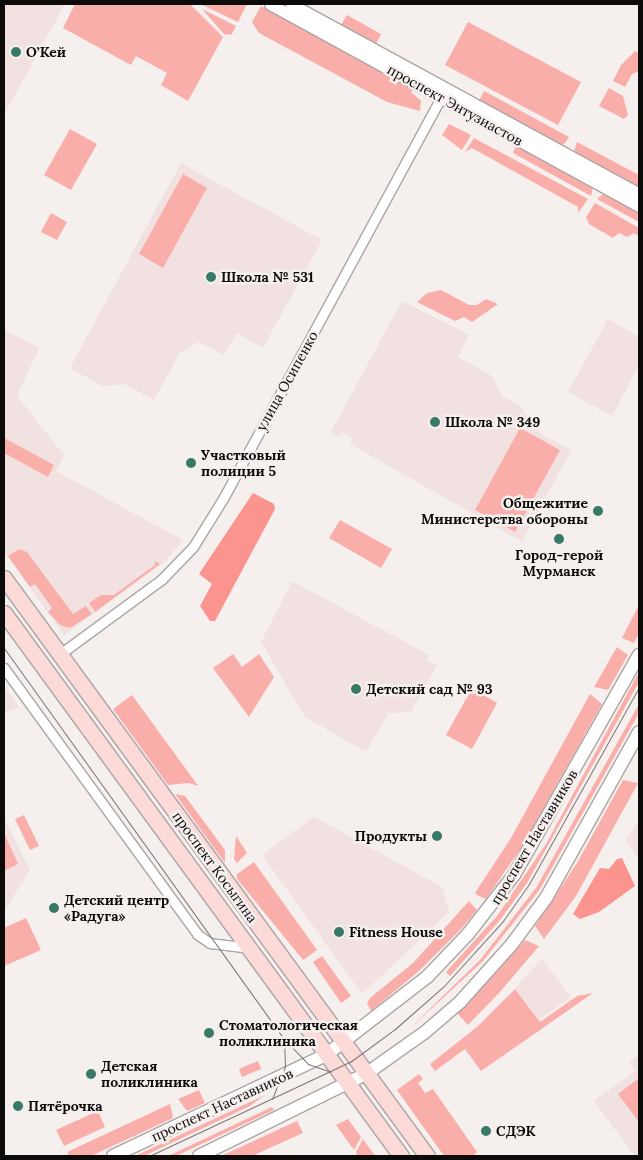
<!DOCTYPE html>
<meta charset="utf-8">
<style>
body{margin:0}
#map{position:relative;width:643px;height:1160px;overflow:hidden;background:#f5efee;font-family:Lora,serif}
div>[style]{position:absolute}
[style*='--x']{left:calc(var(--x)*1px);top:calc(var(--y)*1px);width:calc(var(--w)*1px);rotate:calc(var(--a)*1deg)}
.built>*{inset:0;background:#f1e1e0}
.green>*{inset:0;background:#faaea9}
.forest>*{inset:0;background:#fb938e}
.roads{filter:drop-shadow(1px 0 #aca5a5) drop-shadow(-1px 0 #aca5a5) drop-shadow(0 1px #aca5a5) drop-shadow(0 -1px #aca5a5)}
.minor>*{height:9px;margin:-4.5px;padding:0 4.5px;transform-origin:4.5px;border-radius:4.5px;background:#fff}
.tertiary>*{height:11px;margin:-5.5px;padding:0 5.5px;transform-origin:5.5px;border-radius:5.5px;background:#fff}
.secondary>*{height:12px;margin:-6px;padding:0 6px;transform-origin:6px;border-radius:6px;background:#fff}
.primary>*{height:15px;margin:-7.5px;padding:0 7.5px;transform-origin:7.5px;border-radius:7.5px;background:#fbdad8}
.tram>*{height:1px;margin:-0.5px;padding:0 0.5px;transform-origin:0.5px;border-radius:0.5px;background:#7b7776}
.dots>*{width:14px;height:14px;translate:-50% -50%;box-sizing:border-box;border:2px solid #f5efee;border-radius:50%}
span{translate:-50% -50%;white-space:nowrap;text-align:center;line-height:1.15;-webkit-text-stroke:5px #f5efee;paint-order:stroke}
.poi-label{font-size:14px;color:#0d0b0a;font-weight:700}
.left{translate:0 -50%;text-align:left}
.right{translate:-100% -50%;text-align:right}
.street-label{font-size:14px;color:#0d0b0a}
.frame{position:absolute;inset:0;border:5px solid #0d0b0a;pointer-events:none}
</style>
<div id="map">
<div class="built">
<i style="clip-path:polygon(4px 4px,65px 4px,4px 115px)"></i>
<i style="clip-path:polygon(181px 163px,322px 240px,263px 348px,237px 333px,224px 355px,199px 342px,179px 354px,154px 400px,124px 384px,102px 386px,70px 368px)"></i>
<i style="clip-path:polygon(402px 301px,469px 335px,458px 357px,492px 376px,502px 396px,520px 406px,540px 433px,571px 450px,522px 542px,350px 444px,353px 438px,343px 432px,339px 437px,333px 435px,331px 432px)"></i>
<i style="clip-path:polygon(608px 319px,639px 337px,639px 365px,612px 416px,568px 392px)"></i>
<i style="clip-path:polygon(4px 330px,39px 348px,17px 396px,64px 455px,56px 471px,183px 540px,163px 563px,64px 635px,4px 552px)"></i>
<i style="clip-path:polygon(292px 581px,429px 655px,427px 660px,437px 665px,411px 712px,388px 713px,366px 752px,305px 717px,261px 642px)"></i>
<i style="clip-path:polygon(4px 686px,19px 707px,4px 713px)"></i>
<i style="clip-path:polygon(314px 817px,442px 887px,449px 912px,362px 994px,262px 855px)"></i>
<i style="clip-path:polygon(4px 818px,30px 870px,4px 911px)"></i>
<i style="clip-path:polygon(639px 820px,639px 859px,626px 840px)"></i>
<i style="clip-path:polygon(542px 959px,571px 997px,539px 1020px,515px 988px)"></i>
<i style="clip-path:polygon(639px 1055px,639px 1156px,635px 1156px,594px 1101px,635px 1071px,629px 1062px)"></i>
</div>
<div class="green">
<i style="clip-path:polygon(75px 4px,190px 4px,223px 37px,188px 101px,161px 85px,167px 73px,136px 56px,131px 65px,63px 28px)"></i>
<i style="clip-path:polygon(200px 4px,247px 4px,238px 22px)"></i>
<i style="clip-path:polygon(261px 6px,413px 89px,411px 92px,421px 101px,420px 111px,387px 102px,259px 33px,252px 22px)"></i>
<i style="clip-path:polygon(202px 9px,236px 26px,231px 35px,224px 34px)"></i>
<i style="clip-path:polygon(347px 15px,381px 34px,376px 44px,341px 25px)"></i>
<i style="clip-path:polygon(468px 22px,581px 82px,558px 125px,445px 65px)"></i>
<i style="clip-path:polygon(635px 51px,639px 53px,639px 71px,632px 74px,625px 87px,613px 81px,621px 65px)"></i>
<i style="clip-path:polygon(609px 88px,623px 96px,628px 115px,624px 119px,599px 106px)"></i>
<i style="clip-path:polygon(484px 91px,569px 137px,565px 143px,562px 145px,479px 101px)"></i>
<i style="clip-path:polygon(449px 124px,471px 135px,462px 150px,442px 135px)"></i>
<i style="clip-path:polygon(70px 129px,97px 144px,71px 190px,44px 175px)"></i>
<i style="clip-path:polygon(474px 138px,588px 199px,578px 213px,578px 207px,472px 148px,465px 152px)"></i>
<i style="clip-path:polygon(577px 142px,639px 175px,639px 188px,574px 152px)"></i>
<i style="clip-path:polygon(516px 145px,593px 187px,591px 196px,513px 153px)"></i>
<i style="clip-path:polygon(183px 174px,207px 188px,163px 268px,139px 254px)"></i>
<i style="clip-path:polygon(604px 193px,639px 212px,639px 222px,597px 199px)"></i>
<i style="clip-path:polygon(595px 203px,639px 228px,639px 236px,634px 233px,627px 237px,619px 233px,613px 238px,589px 224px,586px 217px)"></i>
<i style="clip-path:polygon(51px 213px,67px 222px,57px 240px,41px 232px)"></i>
<i style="clip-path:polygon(441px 290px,469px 305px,477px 305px,486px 299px,498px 304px,472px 322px,464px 317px,455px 321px,417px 302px,427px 293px)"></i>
<i style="clip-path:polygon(520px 428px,560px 450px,515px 532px,475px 510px)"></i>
<i style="clip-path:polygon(4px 438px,54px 465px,48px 477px,4px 453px)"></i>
<i style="clip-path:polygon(340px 520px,392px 549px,381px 568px,329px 538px)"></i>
<i style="clip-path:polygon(19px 549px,27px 552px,73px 614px,86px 606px,92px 614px,70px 628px,60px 625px,48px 612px,52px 608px,35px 584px,30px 587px,8px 556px)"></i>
<i style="clip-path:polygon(155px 561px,160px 564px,95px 612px,89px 603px,101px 595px,114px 595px,155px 565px)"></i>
<i style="clip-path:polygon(639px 605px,639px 633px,634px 643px,622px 638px)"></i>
<i style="clip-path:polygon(617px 647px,628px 655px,608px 690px,594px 687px)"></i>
<i style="clip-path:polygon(233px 654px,242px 667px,259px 654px,274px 677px,249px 717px,213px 668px)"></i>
<i style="clip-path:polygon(639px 672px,639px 682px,527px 883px,500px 920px,450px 976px,446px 972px,497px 916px,546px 844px)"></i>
<i style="clip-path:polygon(472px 688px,497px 703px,472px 749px,446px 735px)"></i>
<i style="clip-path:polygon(590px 694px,602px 704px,523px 845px,486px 899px,479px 896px,475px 893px,511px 838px)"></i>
<i style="clip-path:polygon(132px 695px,196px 783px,199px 786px,188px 783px,168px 785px,113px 709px)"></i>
<i style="clip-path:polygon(639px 704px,639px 713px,540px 889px,483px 961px,407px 1031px,480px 960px,536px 888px)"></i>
<i style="clip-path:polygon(623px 780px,638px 783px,576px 896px,544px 939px,535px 926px,577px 863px)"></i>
<i style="clip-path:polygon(175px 794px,185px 796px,225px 850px,225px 863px)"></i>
<i style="clip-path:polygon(24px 815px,39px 846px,30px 850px,15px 819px)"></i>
<i style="clip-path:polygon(4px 833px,18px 864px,4px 871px)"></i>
<i style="clip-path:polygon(236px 836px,247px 853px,237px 863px,234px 859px)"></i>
<i style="clip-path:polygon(254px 862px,317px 950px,303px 960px,237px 879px,237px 874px)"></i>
<i style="clip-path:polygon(469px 901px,477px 910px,461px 929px,419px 971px,371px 1011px,367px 1003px,370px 998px,413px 963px)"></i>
<i style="clip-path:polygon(26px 918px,41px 950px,4px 966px,4px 928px)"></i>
<i style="clip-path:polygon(525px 940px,539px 946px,499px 993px,468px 1025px,457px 1013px)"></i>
<i style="clip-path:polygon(322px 956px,351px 996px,341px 1003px,313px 962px)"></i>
<i style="clip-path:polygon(515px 989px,540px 1022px,577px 996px,593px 993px,481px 1071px,465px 1049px,435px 1071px,430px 1064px,477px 1027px)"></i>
<i style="clip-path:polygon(258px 1061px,261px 1069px,242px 1077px,239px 1069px)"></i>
<i style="clip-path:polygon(419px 1074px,423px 1079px,418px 1083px,425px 1093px,433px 1089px,477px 1152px,473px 1156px,444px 1156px,397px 1090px)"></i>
<i style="clip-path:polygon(639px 1078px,639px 1122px,618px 1094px)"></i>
<i style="clip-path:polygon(199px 1090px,205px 1103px,187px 1111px,178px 1099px)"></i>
<i style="clip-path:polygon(265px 1095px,250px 1106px,144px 1156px,135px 1156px)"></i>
<i style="clip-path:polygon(170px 1104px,173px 1118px,91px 1156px,69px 1156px,67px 1152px)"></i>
<i style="clip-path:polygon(272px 1107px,274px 1110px,176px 1156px,168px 1156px)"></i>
<i style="clip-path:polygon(98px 1111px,105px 1127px,64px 1146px,56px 1130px)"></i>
<i style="clip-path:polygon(348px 1119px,361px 1137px,354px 1150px,336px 1125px)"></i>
<i style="clip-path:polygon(297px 1121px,303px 1133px,252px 1156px,221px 1156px)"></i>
<i style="clip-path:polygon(363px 1139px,375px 1156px,358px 1156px,356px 1152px)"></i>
</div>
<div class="forest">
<i style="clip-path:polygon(253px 493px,274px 504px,275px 509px,215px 621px,210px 621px,200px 606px,212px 584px,199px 574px)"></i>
<i style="clip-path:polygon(622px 858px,635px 886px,599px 912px,580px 919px,573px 914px,600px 868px,609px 869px,617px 859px)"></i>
</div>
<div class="roads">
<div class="minor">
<i style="--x:60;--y:654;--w:127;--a:-36.3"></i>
<i style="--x:162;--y:579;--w:45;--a:-45.9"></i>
<i style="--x:193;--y:547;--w:59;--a:-58.2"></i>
<i style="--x:224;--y:497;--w:460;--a:-61.5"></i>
<i style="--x:4;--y:668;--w:329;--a:54"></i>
<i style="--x:197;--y:934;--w:16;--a:35"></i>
<i style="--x:210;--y:943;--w:38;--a:7"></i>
</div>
<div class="tertiary">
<i style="--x:270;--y:4;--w:421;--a:28.7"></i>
<i style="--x:291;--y:4;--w:396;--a:28.6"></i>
</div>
<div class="secondary">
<i style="--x:113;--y:1156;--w:236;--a:-25.4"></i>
<i style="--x:326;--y:1055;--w:128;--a:-37.7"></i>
<i style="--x:427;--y:977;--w:59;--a:-46.4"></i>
<i style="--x:468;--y:934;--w:75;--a:-52.1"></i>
<i style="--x:514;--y:875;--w:253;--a:-60.4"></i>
<i style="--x:199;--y:1156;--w:186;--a:-26.2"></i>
<i style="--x:366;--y:1074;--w:71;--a:-35.3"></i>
<i style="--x:424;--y:1033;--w:48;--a:-40.7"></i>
<i style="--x:460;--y:1002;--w:78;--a:-48.1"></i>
<i style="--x:512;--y:944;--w:57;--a:-53.5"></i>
<i style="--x:546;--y:898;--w:190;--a:-60.7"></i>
</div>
<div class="primary">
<i style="--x:4;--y:578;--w:716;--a:53.8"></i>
<i style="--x:4;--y:613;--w:673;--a:53.83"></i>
</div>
</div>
<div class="tram">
<i style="--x:4;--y:648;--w:481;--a:54.4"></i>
<i style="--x:284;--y:1039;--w:35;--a:46"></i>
<i style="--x:308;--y:1064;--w:24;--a:19"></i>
<i style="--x:272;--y:1099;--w:35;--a:-68"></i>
<i style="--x:285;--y:1067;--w:27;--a:-92"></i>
<i style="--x:149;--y:1156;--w:222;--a:-25.1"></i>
<i style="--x:350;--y:1062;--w:56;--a:-36.3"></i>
<i style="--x:395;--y:1029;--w:65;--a:-41.3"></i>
<i style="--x:444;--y:986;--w:88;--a:-47.8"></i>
<i style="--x:503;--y:921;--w:45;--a:-54.9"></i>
<i style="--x:529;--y:884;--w:226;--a:-60.8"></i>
</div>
<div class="dots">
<i style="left:16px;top:52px;background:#397968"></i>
<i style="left:211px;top:277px;background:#397968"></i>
<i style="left:435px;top:422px;background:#397968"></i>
<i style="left:191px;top:463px;background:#397968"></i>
<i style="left:598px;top:511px;background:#397968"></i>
<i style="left:559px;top:539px;background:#397968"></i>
<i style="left:356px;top:689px;background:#397968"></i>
<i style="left:437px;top:836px;background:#397968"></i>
<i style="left:54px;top:908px;background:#397968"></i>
<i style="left:339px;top:932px;background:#397968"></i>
<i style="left:209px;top:1033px;background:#397968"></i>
<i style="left:91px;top:1074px;background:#397968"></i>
<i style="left:18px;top:1106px;background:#397968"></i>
<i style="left:486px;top:1131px;background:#397968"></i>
</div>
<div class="poi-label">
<span class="left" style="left:26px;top:52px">О’Кей</span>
<span class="left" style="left:221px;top:277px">Школа № 531</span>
<span class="left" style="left:445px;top:422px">Школа № 349</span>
<span class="left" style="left:201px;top:463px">Участковый<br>полиции 5</span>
<span class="right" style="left:588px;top:511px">Общежитие<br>Министерства обороны</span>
<span style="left:559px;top:563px">Город-герой<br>Мурманск</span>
<span class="left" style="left:366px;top:689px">Детский сад № 93</span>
<span class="right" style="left:427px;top:836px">Продукты</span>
<span class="left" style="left:64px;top:908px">Детский центр<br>«Радуга»</span>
<span class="left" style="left:349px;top:932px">Fitness House</span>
<span class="left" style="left:219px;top:1033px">Стоматологическая<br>поликлиника</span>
<span class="left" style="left:101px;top:1074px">Детская<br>поликлиника</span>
<span class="left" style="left:28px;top:1106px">Пятёрочка</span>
<span class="left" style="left:496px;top:1131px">СДЭК</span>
</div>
<div class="street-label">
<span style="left:455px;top:105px;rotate:29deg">проспект Энтузиастов</span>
<span style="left:287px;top:381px;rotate:-61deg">улица Осипенко</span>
<span style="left:534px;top:837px;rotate:-59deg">проспект Наставников</span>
<span style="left:215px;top:867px;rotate:54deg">проспект Косыгина</span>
<span style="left:222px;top:1105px;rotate:-25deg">проспект Наставников</span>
</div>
<div class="frame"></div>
</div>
